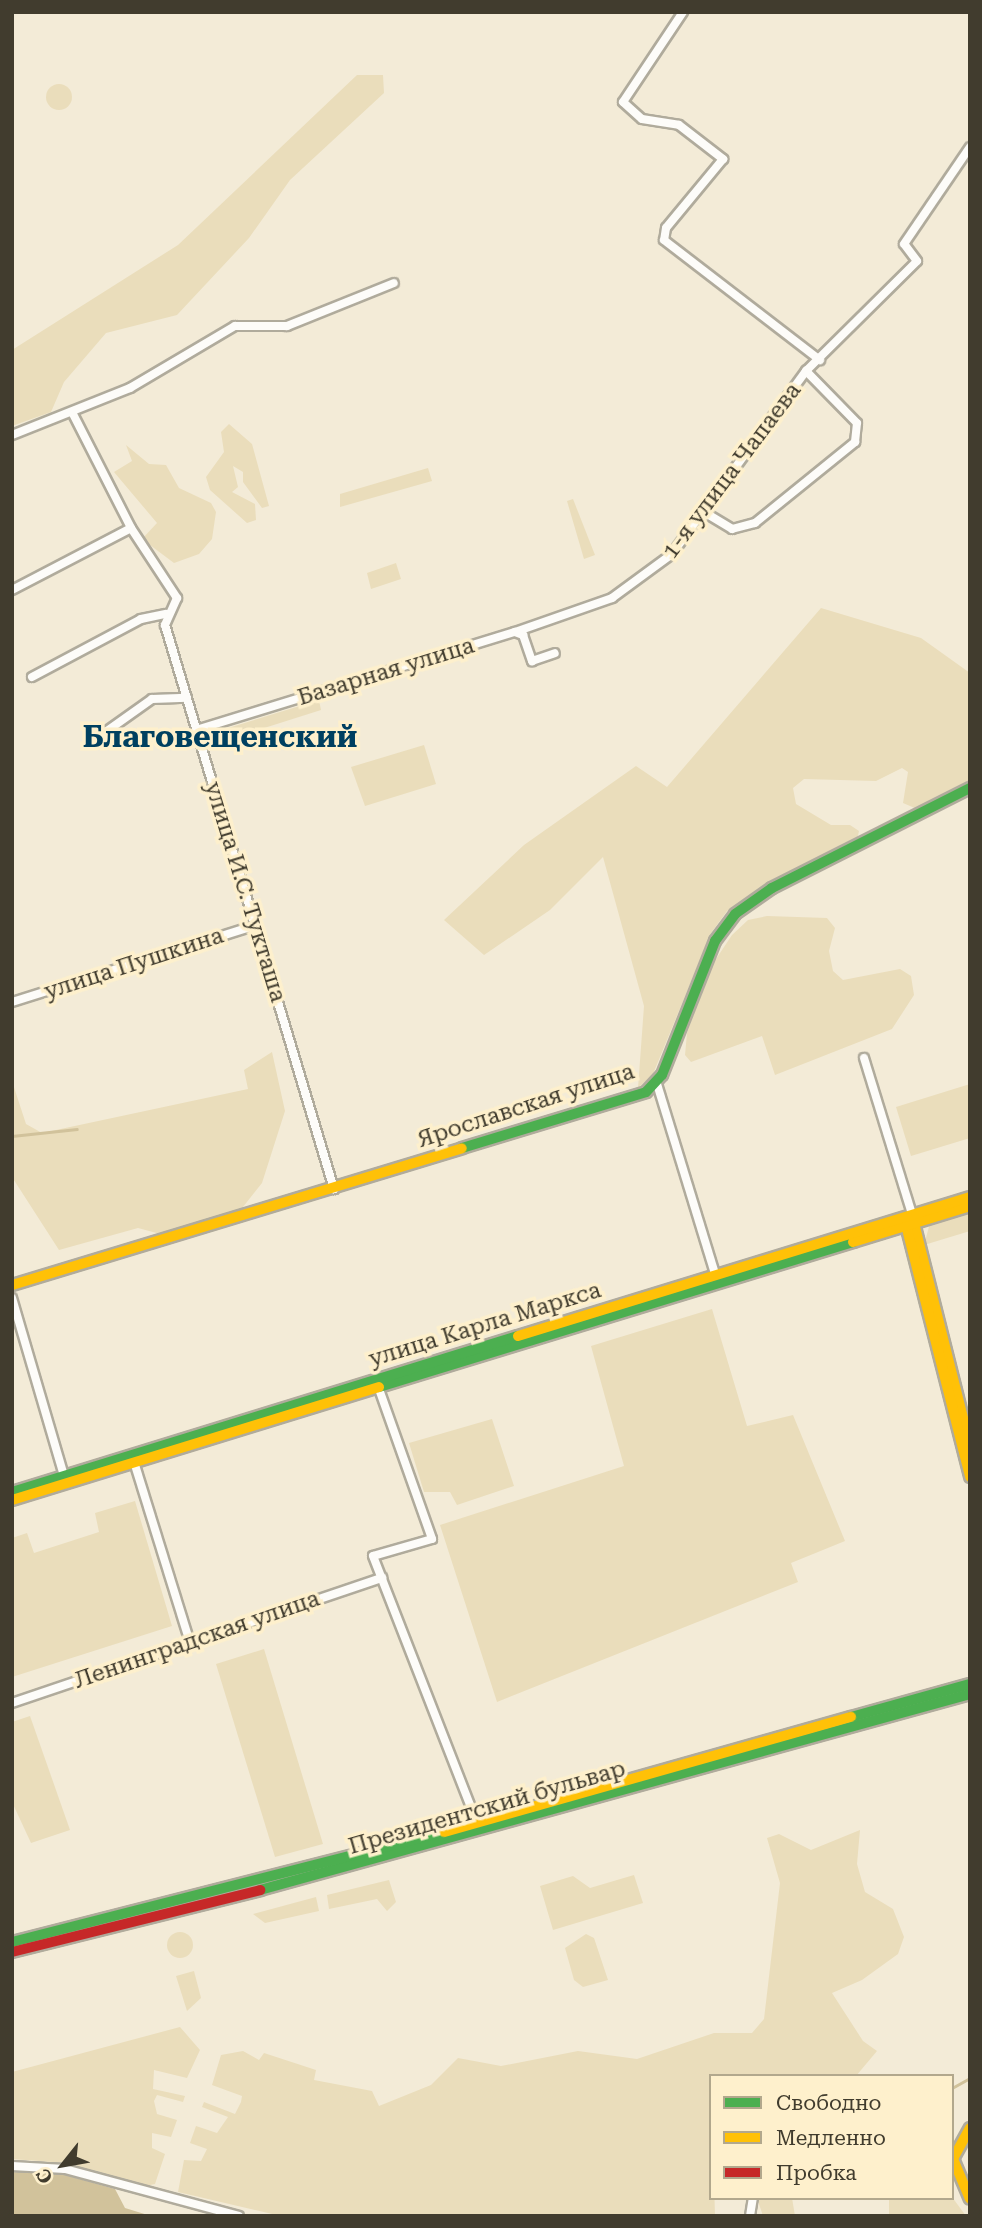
<!DOCTYPE html>
<meta charset="utf-8">
<style>
body{margin:0}
#map{position:relative;width:982px;height:2228px;overflow:hidden;background:#f3ebd7;font-family:"Roboto Serif",serif}
div>[style]{position:absolute}
[style*='--x']{left:calc(var(--x)*1px);top:calc(var(--y)*1px);width:calc(var(--w)*1px);rotate:calc(var(--a)*1deg)}
.green>*{inset:0;background:#eaddbb}
.round{border-radius:50%}
.water>*{inset:0;background:#d1c29b}
.stream>*{height:2.5px;margin:-1.25px;padding:0 1.25px;transform-origin:1.25px;border-radius:1.25px;background:#d1c29b}
.roads{filter:drop-shadow(2px 0 #b0ab9c) drop-shadow(-2px 0 #b0ab9c) drop-shadow(0 2px #b0ab9c) drop-shadow(0 -2px #b0ab9c)}
.street>*{height:8px;margin:-4px;padding:0 4px;transform-origin:4px;border-radius:4px;background:#fdfcf9}
.fast>*{height:10px;margin:-5px;padding:0 5px;transform-origin:5px;border-radius:5px;background:#4caf50}
.slow>*{height:10px;margin:-5px;padding:0 5px;transform-origin:5px;border-radius:5px;background:#ffc107}
.jam>*{height:10px;margin:-5px;padding:0 5px;transform-origin:5px;border-radius:5px;background:#c62828}
span{translate:-50% -50%;white-space:nowrap;text-align:center;line-height:1.15;-webkit-text-stroke:7px #fef0cc;paint-order:stroke}
.street-label{font-size:23px;color:#413c2e}
.district-label{font-size:30px;color:#004060;font-weight:700}
.frame{position:absolute;inset:0;border:14px solid #413c2e;pointer-events:none}
.legend{position:absolute;left:709px;top:2074px;width:245px;height:126px;box-sizing:border-box;background:#fef0cc;border:2px solid #b2a88d;margin:0;padding:9px 12px;list-style:none;font-size:21px;color:#413c2e}
.legend li{display:flex;align-items:center;gap:14px;height:35px}
.legend b{width:35px;border:2px solid #b2a88d}
.north{position:absolute;left:28px;top:2130px;width:70px;height:70px;-webkit-text-stroke:5px #fef0cc;paint-order:stroke;rotate:239deg;font-size:19px;font-weight:700;line-height:28px;text-align:center;color:#413c2e}
.north::after{content:'';display:block;margin:auto;width:24px;height:32px;background:#413c2e;clip-path:polygon(50% 0,100% 100%,50% 72%,0 100%)}
</style>
<div id="map">
<div class="green">
<i style="clip-path:polygon(357px 75px,383px 75px,384px 93px,290px 180px,249px 238px,177px 315px,106px 333px,64px 382px,51px 412px,12px 426px,12px 350px,178px 245px)"></i>
<i class="round" style="left:46px;top:84px;width:26px;height:26px"></i>
<i style="clip-path:polygon(229px 424px,252px 444px,269px 506px,262px 508px,243px 482px,243px 472px,233px 466px,238px 487px,232px 492px,255px 504px,256px 520px,247px 523px,210px 490px,206px 477px,224px 452px,221px 432px)"></i>
<i style="clip-path:polygon(126px 445px,149px 464px,166px 465px,179px 488px,211px 503px,216px 512px,212px 539px,199px 554px,174px 563px,142px 539px,157px 523px,114px 472px,132px 461px)"></i>
<i style="clip-path:polygon(428px 468px,432px 481px,340px 507px,340px 494px)"></i>
<i style="clip-path:polygon(573px 499px,595px 555px,584px 559px,567px 501px)"></i>
<i style="clip-path:polygon(396px 563px,401px 579px,371px 589px,367px 573px)"></i>
<i style="clip-path:polygon(821px 608px,921px 638px,970px 673px,970px 781px,917px 809px,903px 803px,908px 772px,902px 768px,876px 781px,804px 779px,793px 788px,796px 804px,831px 825px,850px 825px,859px 831px,857px 840px,727px 911px,711px 933px,653px 1074px,638px 1088px,644px 1006px,603px 857px,550px 910px,484px 955px,444px 920px,524px 845px,636px 766px,667px 787px)"></i>
<i style="clip-path:polygon(319px 700px,321px 710px,217px 743px,212px 738px,215px 732px)"></i>
<i style="clip-path:polygon(424px 745px,436px 784px,365px 806px,351px 767px)"></i>
<i style="clip-path:polygon(767px 916px,827px 918px,835px 928px,829px 951px,833px 971px,843px 980px,900px 969px,911px 976px,914px 995px,892px 1029px,775px 1075px,762px 1036px,691px 1062px,685px 1055px,687px 1033px,710px 968px,732px 935px,748px 920px)"></i>
<i style="clip-path:polygon(272px 1052px,285px 1111px,262px 1183px,239px 1212px,164px 1235px,138px 1228px,59px 1250px,12px 1177px,12px 1081px,26px 1124px,42px 1133px,248px 1089px,244px 1070px)"></i>
<i style="clip-path:polygon(970px 1084px,970px 1138px,911px 1156px,896px 1107px)"></i>
<i style="clip-path:polygon(970px 1211px,970px 1231px,924px 1245px,930px 1223px)"></i>
<i style="clip-path:polygon(712px 1309px,747px 1426px,793px 1415px,845px 1541px,791px 1563px,798px 1582px,497px 1702px,440px 1525px,624px 1466px,591px 1346px)"></i>
<i style="clip-path:polygon(492px 1419px,514px 1486px,457px 1505px,450px 1492px,424px 1492px,409px 1443px)"></i>
<i style="clip-path:polygon(135px 1501px,172px 1626px,12px 1677px,12px 1538px,27px 1533px,34px 1553px,99px 1532px,95px 1513px)"></i>
<i style="clip-path:polygon(264px 1649px,323px 1844px,275px 1857px,216px 1664px)"></i>
<i style="clip-path:polygon(30px 1716px,70px 1830px,31px 1843px,12px 1802px,12px 1722px)"></i>
<i style="clip-path:polygon(860px 1830px,857px 1864px,865px 1892px,893px 1909px,904px 1937px,898px 1954px,862px 1980px,832px 1993px,863px 2041px,877px 2051px,856px 2076px,711px 2076px,715px 2216px,281px 2216px,178px 2192px,184px 2160px,201px 2161px,207px 2149px,190px 2143px,196px 2126px,217px 2133px,228px 2117px,202px 2107px,204px 2102px,235px 2114px,241px 2102px,242px 2096px,212px 2085px,221px 2055px,243px 2051px,259px 2060px,264px 2053px,316px 2070px,314px 2080px,372px 2091px,379px 2106px,431px 2085px,458px 2058px,501px 2066px,578px 2051px,637px 2059px,714px 2033px,752px 2033px,764px 2019px,780px 1883px,767px 1838px,779px 1834px,811px 1850px)"></i>
<i style="clip-path:polygon(634px 1875px,643px 1903px,553px 1930px,540px 1886px,573px 1876px,590px 1888px)"></i>
<i style="clip-path:polygon(389px 1880px,396px 1902px,387px 1911px,377px 1899px,329px 1909px,327px 1895px)"></i>
<i style="clip-path:polygon(316px 1897px,319px 1911px,265px 1923px,253px 1914px)"></i>
<i class="round" style="left:167px;top:1932px;width:26px;height:26px"></i>
<i style="clip-path:polygon(586px 1934px,594px 1938px,608px 1980px,583px 1987px,574px 1980px,565px 1948px)"></i>
<i style="clip-path:polygon(194px 1971px,201px 1998px,187px 2011px,176px 1976px)"></i>
<i style="clip-path:polygon(180px 2027px,200px 2050px,187px 2078px,154px 2070px,153px 2089px,185px 2096px,183px 2102px,157px 2095px,154px 2101px,157px 2114px,177px 2120px,171px 2137px,152px 2133px,152px 2148px,165px 2154px,155px 2184px,145px 2186px,66px 2163px,12px 2159px,12px 2072px)"></i>
<i style="clip-path:polygon(952px 2197px,966px 2216px,889px 2216px,889px 2198px)"></i>
<i style="clip-path:polygon(757px 2198px,792px 2198px,795px 2216px,763px 2216px)"></i>
</div>
<div class="water">
<i style="clip-path:polygon(12px 2172px,65px 2175px,115px 2189px,125px 2208px,151px 2216px,12px 2216px)"></i>
</div>
<div class="stream">
<i style="--x:12;--y:1136;--w:65;--a:-6.1"></i>
<i style="--x:952;--y:2088;--w:21;--a:-29"></i>
</div>
<div class="roads">
<div class="street">
<i style="--x:683;--y:12;--w:108;--a:123.7"></i>
<i style="--x:623;--y:102;--w:25;--a:42"></i>
<i style="--x:642;--y:119;--w:37;--a:9"></i>
<i style="--x:679;--y:125;--w:56;--a:37.7"></i>
<i style="--x:723;--y:159;--w:89;--a:129.6"></i>
<i style="--x:666;--y:228;--w:12;--a:99"></i>
<i style="--x:664;--y:240;--w:197;--a:37.6"></i>
<i style="--x:73;--y:414;--w:128;--a:63"></i>
<i style="--x:131;--y:528;--w:84;--a:56.7"></i>
<i style="--x:177;--y:598;--w:30;--a:114"></i>
<i style="--x:165;--y:625;--w:589;--a:73.32"></i>
<i style="--x:12;--y:435;--w:127;--a:-21.7"></i>
<i style="--x:130;--y:388;--w:122;--a:-30.6"></i>
<i style="--x:235;--y:326;--w:52;--a:0"></i>
<i style="--x:287;--y:326;--w:115;--a:-21.9"></i>
<i style="--x:704;--y:512;--w:33;--a:31"></i>
<i style="--x:732;--y:529;--w:24;--a:-15"></i>
<i style="--x:755;--y:523;--w:129;--a:-39"></i>
<i style="--x:855;--y:442;--w:19;--a:-84"></i>
<i style="--x:857;--y:423;--w:73;--a:-134.4"></i>
<i style="--x:12;--y:590;--w:134;--a:-27.5"></i>
<i style="--x:515;--y:632;--w:103;--a:-19.3"></i>
<i style="--x:612;--y:598;--w:74;--a:-36.3"></i>
<i style="--x:672;--y:554;--w:227;--a:-53.8"></i>
<i style="--x:806;--y:371;--w:156;--a:-44.7"></i>
<i style="--x:917;--y:261;--w:21;--a:-127"></i>
<i style="--x:904;--y:244;--w:117;--a:-55.8"></i>
<i style="--x:32;--y:677;--w:123;--a:-28"></i>
<i style="--x:141;--y:619;--w:25;--a:-12"></i>
<i style="--x:196;--y:730;--w:334;--a:-17.1"></i>
<i style="--x:515;--y:632;--w:9;--a:21"></i>
<i style="--x:523;--y:635;--w:28;--a:71"></i>
<i style="--x:532;--y:661;--w:24;--a:-19"></i>
<i style="--x:90;--y:743;--w:76;--a:-35.4"></i>
<i style="--x:152;--y:699;--w:35;--a:-2"></i>
<i style="--x:12;--y:1002;--w:256;--a:-17.5"></i>
<i style="--x:864;--y:1058;--w:163;--a:72.9"></i>
<i style="--x:657;--y:1084;--w:199;--a:73"></i>
<i style="--x:12;--y:1298;--w:185;--a:73.7"></i>
<i style="--x:379;--y:1389;--w:159;--a:70.5"></i>
<i style="--x:432;--y:1539;--w:61;--a:163.9"></i>
<i style="--x:373;--y:1556;--w:287;--a:68.7"></i>
<i style="--x:135;--y:1465;--w:182;--a:72.8"></i>
<i style="--x:12;--y:1703;--w:391;--a:-18.7"></i>
<i style="--x:12;--y:2166;--w:53;--a:3.2"></i>
<i style="--x:65;--y:2169;--w:180;--a:15.1"></i>
<i style="--x:750;--y:2216;--w:18;--a:-81"></i>
</div>
<div class="fast">
<i style="--x:462;--y:1148;--w:192;--a:-16.9"></i>
<i style="--x:646;--y:1092;--w:23;--a:-47"></i>
<i style="--x:662;--y:1075;--w:144;--a:-68.4"></i>
<i style="--x:715;--y:941;--w:34;--a:-53"></i>
<i style="--x:735;--y:914;--w:45;--a:-35.1"></i>
<i style="--x:772;--y:888;--w:222;--a:-26.8"></i>
<i style="--x:379;--y:1387;--w:496;--a:-17"></i>
<i style="--x:12;--y:1492;--w:530;--a:-17.13"></i>
<i style="--x:851;--y:1717;--w:123;--a:-15.5"></i>
<i style="--x:260;--y:1890;--w:737;--a:-15.43"></i>
<i style="--x:12;--y:1942;--w:446;--a:-14.3"></i>
</div>
<div class="slow">
<i style="--x:914;--y:1223;--w:230;--a:75.9"></i>
<i style="--x:906;--y:1225;--w:260;--a:75.7"></i>
<i style="--x:853;--y:1242;--w:122;--a:-17.1"></i>
<i style="--x:12;--y:1285;--w:470;--a:-16.9"></i>
<i style="--x:518;--y:1336;--w:473;--a:-17.1"></i>
<i style="--x:12;--y:1500;--w:384;--a:-17.1"></i>
<i style="--x:444;--y:1832;--w:423;--a:-15.8"></i>
<i style="--x:970;--y:2128;--w:35;--a:119"></i>
<i style="--x:953;--y:2159;--w:43;--a:67"></i>
</div>
<div class="jam">
<i style="--x:12;--y:1952;--w:256;--a:-14"></i>
</div>
</div>
<div class="street-label">
<span style="left:732px;top:471px;rotate:-53deg">1-я улица Чапаева</span>
<span style="left:386px;top:672px;rotate:-17deg">Базарная улица</span>
<span style="left:245px;top:892px;rotate:73deg">улица И.С. Тукташа</span>
<span style="left:134px;top:964px;rotate:-18deg">улица Пушкина</span>
<span style="left:526px;top:1106px;rotate:-18deg">Ярославская улица</span>
<span style="left:485px;top:1325px;rotate:-17deg">улица Карла Маркса</span>
<span style="left:197px;top:1640px;rotate:-19deg">Ленинградская улица</span>
<span style="left:487px;top:1808px;rotate:-16deg">Президентский бульвар</span>
</div>
<div class="district-label">
<span style="left:220px;top:737px">Благовещенский</span>
</div>
<div class="frame"></div>
<ul class="legend">
<li><b style="height:9px;background:#4caf50"></b>Свободно</li>
<li><b style="height:9px;background:#ffc107"></b>Медленно</li>
<li><b style="height:9px;background:#c62828"></b>Пробка</li>
</ul>
<div class="north">С</div>
</div>
